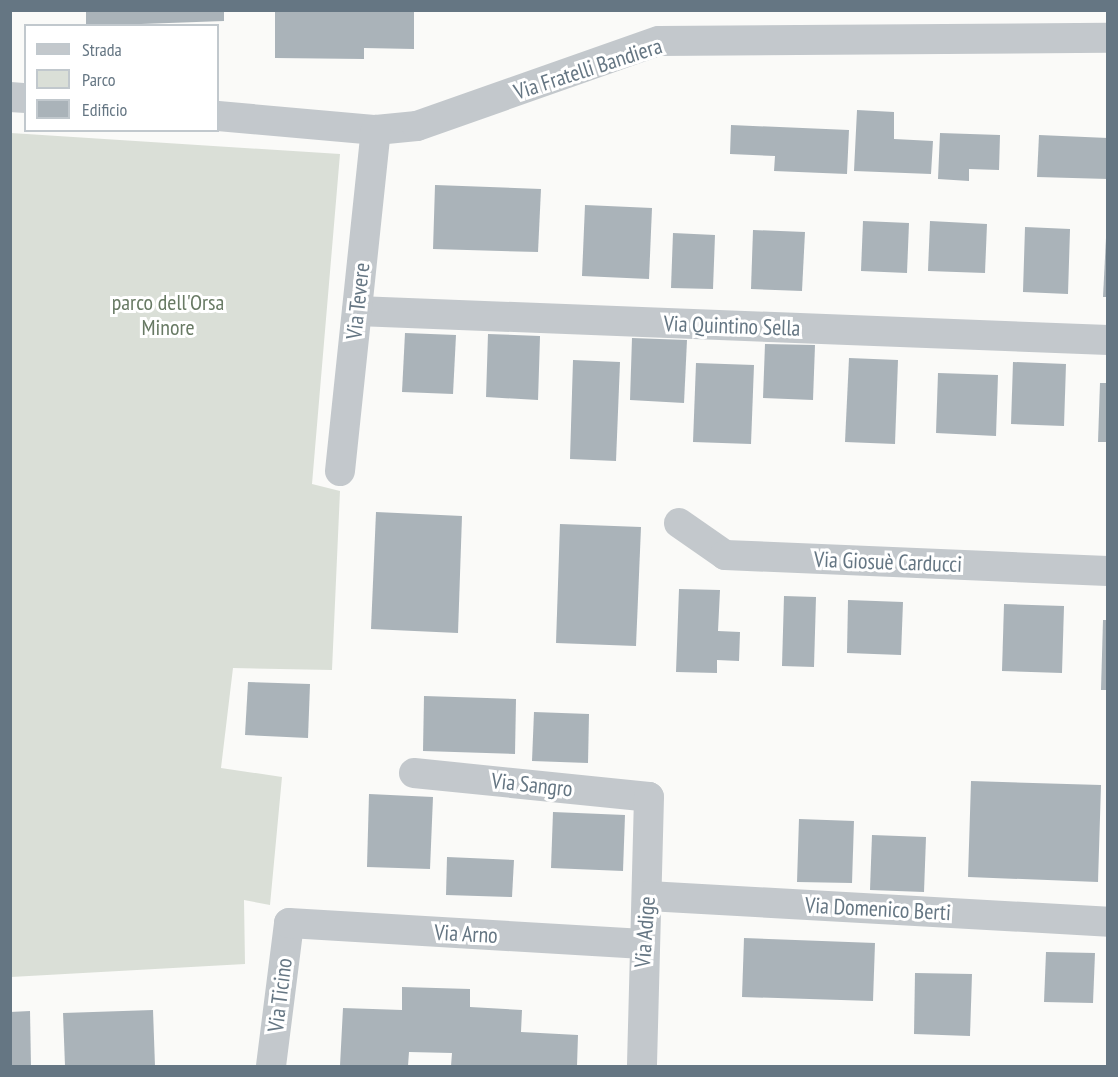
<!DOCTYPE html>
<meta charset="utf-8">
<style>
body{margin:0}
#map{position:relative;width:1118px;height:1077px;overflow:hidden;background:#fafaf8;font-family:"PT Sans Narrow",sans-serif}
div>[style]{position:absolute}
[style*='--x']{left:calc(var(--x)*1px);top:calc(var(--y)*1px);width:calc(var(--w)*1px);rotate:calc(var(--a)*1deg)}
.green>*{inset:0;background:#dadfd7}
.building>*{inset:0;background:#aab3b9}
.street>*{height:30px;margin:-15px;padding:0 15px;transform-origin:15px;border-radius:15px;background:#c3c8cc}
span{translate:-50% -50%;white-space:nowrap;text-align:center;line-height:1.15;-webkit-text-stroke:6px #fff;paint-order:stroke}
.street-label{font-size:22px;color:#657683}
.park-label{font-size:22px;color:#687a64}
.frame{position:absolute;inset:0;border:12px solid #657683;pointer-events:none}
.legend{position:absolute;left:24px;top:24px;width:195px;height:108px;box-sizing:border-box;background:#fff;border:2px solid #c1c8cd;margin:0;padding:8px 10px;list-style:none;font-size:18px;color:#657683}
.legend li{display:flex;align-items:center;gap:12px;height:30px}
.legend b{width:30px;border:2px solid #c1c8cd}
</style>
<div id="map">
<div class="green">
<i style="clip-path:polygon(11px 133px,340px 154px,312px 484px,340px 491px,332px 670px,233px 668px,221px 768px,282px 777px,270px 905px,244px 900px,245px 964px,11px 977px)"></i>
</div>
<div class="building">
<i style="clip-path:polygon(86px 10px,224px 10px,224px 21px,86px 26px)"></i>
<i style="clip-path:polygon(275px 10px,414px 10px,414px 49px,364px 48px,364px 59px,275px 58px)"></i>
<i style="clip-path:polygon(857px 110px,894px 112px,894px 139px,933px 141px,931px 174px,854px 171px)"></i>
<i style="clip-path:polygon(731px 125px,849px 130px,847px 174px,774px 171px,775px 156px,730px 154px)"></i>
<i style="clip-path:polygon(940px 133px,1000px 135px,999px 170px,969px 169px,969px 181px,938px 179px)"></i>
<i style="clip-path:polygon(1039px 135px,1108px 138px,1108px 179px,1037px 177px)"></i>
<i style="clip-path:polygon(435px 185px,541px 189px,538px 252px,433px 249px)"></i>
<i style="clip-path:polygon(585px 205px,652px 208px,649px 279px,582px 276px)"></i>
<i style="clip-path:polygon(863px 221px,909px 223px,907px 273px,861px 271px)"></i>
<i style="clip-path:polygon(930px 221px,987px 224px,985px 273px,928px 271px)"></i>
<i style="clip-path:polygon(1025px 227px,1070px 229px,1068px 294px,1023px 292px)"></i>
<i style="clip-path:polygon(753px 230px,805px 232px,802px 291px,751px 289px)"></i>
<i style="clip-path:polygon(673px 233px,715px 235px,713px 289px,671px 288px)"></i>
<i style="clip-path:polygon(1106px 238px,1108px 238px,1108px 297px,1103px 297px)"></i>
<i style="clip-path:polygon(405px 333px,456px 335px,453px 394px,402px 392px)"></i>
<i style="clip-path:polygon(488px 334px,540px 336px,538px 400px,486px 397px)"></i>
<i style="clip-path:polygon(632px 338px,687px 340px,684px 403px,630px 400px)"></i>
<i style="clip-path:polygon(765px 344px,815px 345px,813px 400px,763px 398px)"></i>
<i style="clip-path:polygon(849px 358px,898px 360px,895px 444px,845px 442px)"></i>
<i style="clip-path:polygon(573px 360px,620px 362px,616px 461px,570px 459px)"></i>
<i style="clip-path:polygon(1013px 362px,1066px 364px,1064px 426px,1011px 424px)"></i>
<i style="clip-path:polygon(696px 363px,754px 365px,751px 444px,693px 442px)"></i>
<i style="clip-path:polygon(938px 373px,998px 375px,996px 436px,936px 433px)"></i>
<i style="clip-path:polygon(1100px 383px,1108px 383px,1108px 442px,1098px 442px)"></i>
<i style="clip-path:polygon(376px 512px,462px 516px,458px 633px,371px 629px)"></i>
<i style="clip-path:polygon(560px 524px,641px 527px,636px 646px,556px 643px)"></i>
<i style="clip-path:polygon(679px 589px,720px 590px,718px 631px,740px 632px,739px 661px,717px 660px,717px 673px,676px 672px)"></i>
<i style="clip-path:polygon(784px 596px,816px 597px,814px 667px,782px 666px)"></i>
<i style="clip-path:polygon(848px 600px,903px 602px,901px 655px,847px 653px)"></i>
<i style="clip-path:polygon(1004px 604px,1064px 606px,1062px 673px,1002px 671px)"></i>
<i style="clip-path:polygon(1103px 620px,1108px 620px,1108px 690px,1101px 690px)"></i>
<i style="clip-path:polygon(248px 682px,310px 684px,308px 738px,245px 735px)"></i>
<i style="clip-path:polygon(424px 696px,516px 699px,515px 754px,423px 751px)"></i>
<i style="clip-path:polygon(534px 712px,589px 714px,588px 763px,532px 761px)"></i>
<i style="clip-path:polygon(971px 781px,1101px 785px,1098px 882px,968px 877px)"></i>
<i style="clip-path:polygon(369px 794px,433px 797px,430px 869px,367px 867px)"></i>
<i style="clip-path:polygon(553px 812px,625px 815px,623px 871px,551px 868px)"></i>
<i style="clip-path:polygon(799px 819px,854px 821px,852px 883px,797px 882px)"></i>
<i style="clip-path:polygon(872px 835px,926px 837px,924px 892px,870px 890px)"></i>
<i style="clip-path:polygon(447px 857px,514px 860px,512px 897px,446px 895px)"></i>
<i style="clip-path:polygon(744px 938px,875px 943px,873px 1001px,742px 997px)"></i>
<i style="clip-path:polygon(1046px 952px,1095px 953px,1093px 1003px,1044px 1002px)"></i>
<i style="clip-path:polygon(915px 973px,972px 974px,970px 1036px,914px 1034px)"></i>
<i style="clip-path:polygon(402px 987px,470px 989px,470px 1007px,522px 1010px,521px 1032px,578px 1035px,577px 1066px,451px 1066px,452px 1053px,409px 1052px,408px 1066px,340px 1066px,343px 1008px,402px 1010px)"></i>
<i style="clip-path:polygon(153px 1010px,155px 1066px,65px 1066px,63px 1013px)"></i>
<i style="clip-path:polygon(30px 1011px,31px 1066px,10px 1066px,10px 1012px)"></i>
</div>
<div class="street">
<i style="--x:10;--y:97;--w:16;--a:4"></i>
<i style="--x:218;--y:116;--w:159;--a:5.1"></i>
<i style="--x:376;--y:130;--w:41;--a:-5.6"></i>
<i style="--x:417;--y:126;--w:256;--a:-19.4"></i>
<i style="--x:659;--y:41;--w:449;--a:-0.4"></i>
<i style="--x:357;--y:311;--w:752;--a:2.21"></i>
<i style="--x:340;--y:471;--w:343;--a:-84"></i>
<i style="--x:679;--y:523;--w:56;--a:34.8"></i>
<i style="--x:725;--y:555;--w:383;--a:2.4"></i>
<i style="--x:414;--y:773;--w:236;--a:5.8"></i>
<i style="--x:649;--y:797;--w:269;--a:91.5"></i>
<i style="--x:648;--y:896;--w:461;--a:3.2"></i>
<i style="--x:271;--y:1066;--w:144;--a:-82.8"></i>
<i style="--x:289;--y:923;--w:355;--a:3.4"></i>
</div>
<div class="street-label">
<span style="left:588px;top:69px;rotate:-18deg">Via Fratelli Bandiera</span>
<span style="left:358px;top:301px;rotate:-84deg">Via Tevere</span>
<span style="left:732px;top:326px;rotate:2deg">Via Quintino Sella</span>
<span style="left:888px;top:562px;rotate:2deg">Via Giosuè Carducci</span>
<span style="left:532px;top:785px;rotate:6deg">Via Sangro</span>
<span style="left:878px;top:909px;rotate:3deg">Via Domenico Berti</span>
<span style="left:645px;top:932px;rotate:-86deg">Via Adige</span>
<span style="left:466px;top:934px;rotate:3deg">Via Arno</span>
<span style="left:280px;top:995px;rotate:-83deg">Via Ticino</span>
</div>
<div class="park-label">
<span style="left:168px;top:315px">parco dell'Orsa<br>Minore</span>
</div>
<div class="frame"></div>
<ul class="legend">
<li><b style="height:8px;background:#c3c8cc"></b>Strada</li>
<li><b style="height:16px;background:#dadfd7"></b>Parco</li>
<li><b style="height:16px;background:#aab3b9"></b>Edificio</li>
</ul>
</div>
